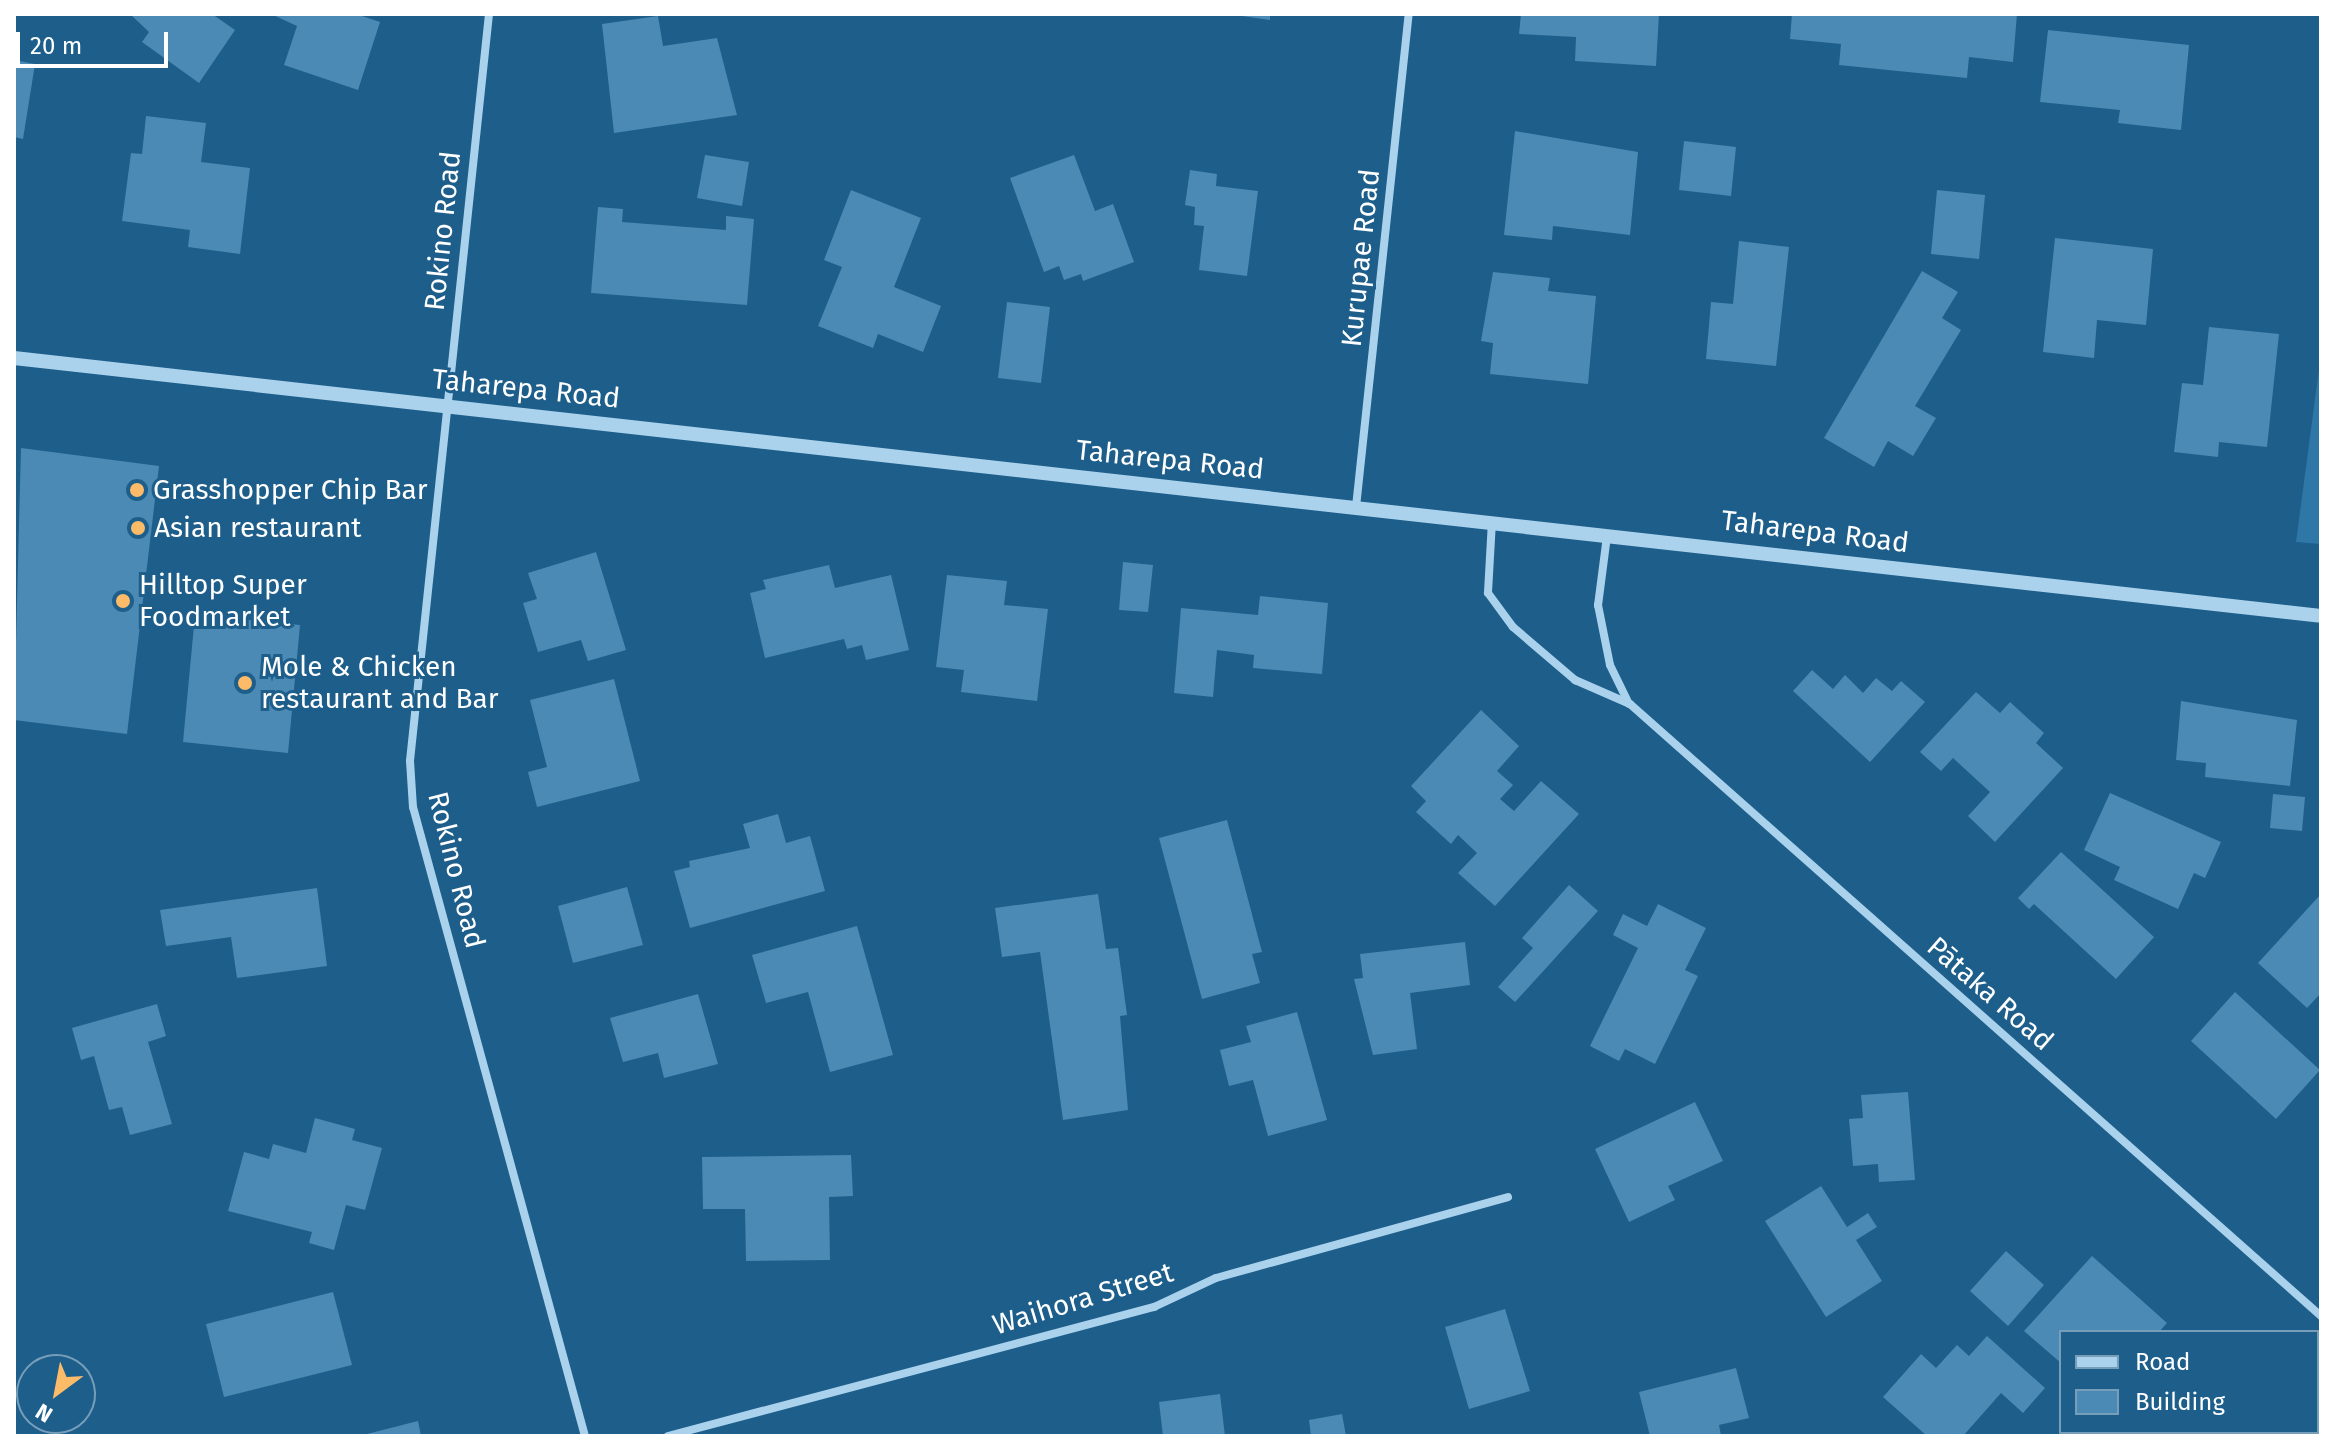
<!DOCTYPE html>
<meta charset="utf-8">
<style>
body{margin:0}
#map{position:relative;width:2335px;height:1450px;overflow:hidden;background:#1d5e8b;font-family:"Fira Sans",sans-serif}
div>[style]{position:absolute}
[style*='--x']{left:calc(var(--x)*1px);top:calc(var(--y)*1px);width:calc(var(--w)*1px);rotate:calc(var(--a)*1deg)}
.green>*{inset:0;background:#2e77a7}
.building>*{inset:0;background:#4a8ab5}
.minor>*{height:8px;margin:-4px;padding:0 4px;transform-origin:4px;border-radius:4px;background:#aad2ec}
.tertiary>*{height:14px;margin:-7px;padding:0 7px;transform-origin:7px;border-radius:7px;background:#aad2ec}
.dots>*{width:22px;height:22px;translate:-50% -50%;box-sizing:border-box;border:4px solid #1d5e8b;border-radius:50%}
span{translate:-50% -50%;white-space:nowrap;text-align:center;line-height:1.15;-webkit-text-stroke:6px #1d5e8b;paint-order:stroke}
.street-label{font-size:28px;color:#fff}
.poi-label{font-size:28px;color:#fff}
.left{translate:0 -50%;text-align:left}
.frame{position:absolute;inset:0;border:16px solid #fff;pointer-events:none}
.legend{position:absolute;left:2059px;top:1330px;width:260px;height:104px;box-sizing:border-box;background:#1d5e8b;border:2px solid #779eb9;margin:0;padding:10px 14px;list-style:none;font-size:24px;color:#fff}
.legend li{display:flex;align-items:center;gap:16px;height:40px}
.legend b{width:40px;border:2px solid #779eb9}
.north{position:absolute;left:16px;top:1354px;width:80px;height:80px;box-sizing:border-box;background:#1d5e8b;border:2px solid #779eb9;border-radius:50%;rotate:212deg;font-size:22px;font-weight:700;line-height:32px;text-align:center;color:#fff}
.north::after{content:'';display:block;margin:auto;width:28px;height:36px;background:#fcbb68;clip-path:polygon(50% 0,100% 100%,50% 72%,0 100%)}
.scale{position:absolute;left:16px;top:32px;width:152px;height:36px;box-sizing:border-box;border:4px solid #fff;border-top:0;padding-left:10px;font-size:24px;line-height:28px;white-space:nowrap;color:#fff;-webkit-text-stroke:6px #1d5e8b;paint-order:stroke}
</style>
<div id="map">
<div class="green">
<i style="clip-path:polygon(2321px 354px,2321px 544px,2296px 542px)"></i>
</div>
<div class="building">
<i style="clip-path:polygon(130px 14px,212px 14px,235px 30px,199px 83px,142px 42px,149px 32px)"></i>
<i style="clip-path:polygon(271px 14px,356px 14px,380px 22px,358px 90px,284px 65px,297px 26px)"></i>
<i style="clip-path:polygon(1242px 14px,1270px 14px,1270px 20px,1242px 16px)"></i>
<i style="clip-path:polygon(1521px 14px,1659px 14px,1656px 66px,1575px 61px,1576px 37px,1519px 34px)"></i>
<i style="clip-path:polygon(1792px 14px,2017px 14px,2013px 62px,1969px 57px,1967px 78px,1839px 65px,1841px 44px,1790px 39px)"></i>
<i style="clip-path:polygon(658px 16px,663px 46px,717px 38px,737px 115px,614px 133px,602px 24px)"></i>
<i style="clip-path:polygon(2048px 30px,2189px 45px,2181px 130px,2118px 123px,2120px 110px,2040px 102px)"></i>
<i style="clip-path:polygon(14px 60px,35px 64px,23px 139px,14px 137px)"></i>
<i style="clip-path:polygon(146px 116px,206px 123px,201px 162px,250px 168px,240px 254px,188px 247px,190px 230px,122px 221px,131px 153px,142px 154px)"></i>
<i style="clip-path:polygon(1515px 131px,1638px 152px,1630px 235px,1553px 226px,1552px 240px,1504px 235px)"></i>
<i style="clip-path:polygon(1684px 141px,1736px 147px,1731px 196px,1679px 190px)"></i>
<i style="clip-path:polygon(705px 155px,749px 162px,742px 206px,697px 198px)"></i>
<i style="clip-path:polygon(1074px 155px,1095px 211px,1113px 204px,1134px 262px,1083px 281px,1081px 274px,1064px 280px,1059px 266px,1044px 272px,1010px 178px)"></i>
<i style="clip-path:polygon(1190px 170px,1217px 174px,1216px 186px,1258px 191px,1247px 276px,1199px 270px,1204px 226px,1194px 225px,1195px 207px,1185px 205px)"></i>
<i style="clip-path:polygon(851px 190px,921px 218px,894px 287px,941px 306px,923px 352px,878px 334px,873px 348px,818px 326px,842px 267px,824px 260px)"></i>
<i style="clip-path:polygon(1937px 190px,1985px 195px,1979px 259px,1931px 254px)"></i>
<i style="clip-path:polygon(598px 207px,623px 209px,622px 222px,726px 230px,726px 216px,754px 219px,747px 305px,591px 293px)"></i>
<i style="clip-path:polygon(2055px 238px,2153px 249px,2146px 325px,2097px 320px,2094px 358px,2043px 352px)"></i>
<i style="clip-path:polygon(1739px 241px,1789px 247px,1776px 366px,1706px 359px,1711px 302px,1733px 304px)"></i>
<i style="clip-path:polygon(1922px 271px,1958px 292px,1942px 318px,1961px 330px,1915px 406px,1936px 418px,1913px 456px,1888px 441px,1874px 467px,1824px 438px)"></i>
<i style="clip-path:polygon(1493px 272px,1550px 278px,1548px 291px,1596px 296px,1588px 384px,1490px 374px,1493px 343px,1481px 341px)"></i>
<i style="clip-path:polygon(1007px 302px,1050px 307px,1041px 383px,998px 378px)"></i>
<i style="clip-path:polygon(2209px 327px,2279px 334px,2267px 447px,2219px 442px,2218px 457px,2174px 452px,2182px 383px,2203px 385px)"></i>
<i style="clip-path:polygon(21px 448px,159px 466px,127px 734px,14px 720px)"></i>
<i style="clip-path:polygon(596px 552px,626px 650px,588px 661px,581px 640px,538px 652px,523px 603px,537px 599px,528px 573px)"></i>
<i style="clip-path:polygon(1123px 562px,1153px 565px,1148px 612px,1119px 610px)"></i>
<i style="clip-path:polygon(829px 565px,835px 588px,891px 575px,909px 650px,866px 660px,862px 645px,847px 649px,844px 639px,765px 658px,750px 593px,766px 589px,763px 580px)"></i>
<i style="clip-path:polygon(947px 575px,1007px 581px,1004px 605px,1048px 609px,1037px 701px,961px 692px,964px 670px,936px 667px)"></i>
<i style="clip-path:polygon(1260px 596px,1328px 603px,1322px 674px,1253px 668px,1254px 655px,1217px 650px,1213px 697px,1174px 693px,1181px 608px,1258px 615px)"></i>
<i style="clip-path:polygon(195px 615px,300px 625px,288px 753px,183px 742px)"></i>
<i style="clip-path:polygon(1812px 670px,1833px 689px,1845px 675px,1863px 693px,1876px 678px,1892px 691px,1901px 681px,1925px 702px,1870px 762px,1793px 691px)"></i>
<i style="clip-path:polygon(614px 679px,640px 781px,537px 807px,528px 772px,547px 767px,530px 700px)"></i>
<i style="clip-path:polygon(1976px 692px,2000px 713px,2010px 702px,2044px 733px,2036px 743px,2063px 768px,1995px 842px,1968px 816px,1990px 792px,1953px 758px,1941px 771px,1920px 752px)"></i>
<i style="clip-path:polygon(2181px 701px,2297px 720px,2290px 786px,2205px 777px,2206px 763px,2176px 760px)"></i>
<i style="clip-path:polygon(1481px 710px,1519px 746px,1497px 771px,1513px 785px,1500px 799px,1514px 811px,1541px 781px,1579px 814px,1495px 906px,1458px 873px,1477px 853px,1458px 835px,1451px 844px,1416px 812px,1426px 801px,1411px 786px)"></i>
<i style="clip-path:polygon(2110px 793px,2221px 842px,2205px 878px,2194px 873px,2178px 909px,2114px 880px,2120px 867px,2084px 850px)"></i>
<i style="clip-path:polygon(2273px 794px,2305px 797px,2302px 831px,2270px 828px)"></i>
<i style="clip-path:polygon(778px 814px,786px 843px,810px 836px,825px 891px,690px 928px,674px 871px,690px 867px,689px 861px,750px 848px,743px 824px)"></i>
<i style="clip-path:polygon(1227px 820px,1262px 952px,1252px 954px,1260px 983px,1202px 999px,1159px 838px)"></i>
<i style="clip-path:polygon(2061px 852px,2154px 937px,2116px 979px,2034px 904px,2029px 909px,2018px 898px)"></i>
<i style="clip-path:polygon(1569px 885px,1598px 911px,1515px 1002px,1498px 987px,1533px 948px,1522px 938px)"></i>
<i style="clip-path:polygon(627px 887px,643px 945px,573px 963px,558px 906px)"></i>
<i style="clip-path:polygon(317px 888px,327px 966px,237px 978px,231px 937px,166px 946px,160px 910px)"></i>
<i style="clip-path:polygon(1098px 894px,1106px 949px,1118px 948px,1127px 1015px,1120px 1016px,1128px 1110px,1063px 1120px,1040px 952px,1002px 957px,995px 908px)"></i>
<i style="clip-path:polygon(2321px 894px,2321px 993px,2307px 1008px,2258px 963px)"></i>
<i style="clip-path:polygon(1658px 904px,1706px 928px,1685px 970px,1698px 976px,1655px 1064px,1625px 1049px,1619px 1061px,1590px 1046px,1638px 948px,1613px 935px,1623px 914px,1647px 926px)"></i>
<i style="clip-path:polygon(857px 926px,893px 1055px,830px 1072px,808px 992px,766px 1003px,752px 955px)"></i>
<i style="clip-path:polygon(1465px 942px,1470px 985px,1410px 993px,1417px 1049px,1373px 1055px,1354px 979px,1363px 978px,1360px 954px)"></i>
<i style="clip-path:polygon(2235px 992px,2320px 1070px,2276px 1119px,2191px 1041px)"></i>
<i style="clip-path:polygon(698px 994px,718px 1064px,664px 1078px,658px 1053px,623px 1062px,610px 1018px)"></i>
<i style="clip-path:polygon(157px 1004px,166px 1036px,148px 1042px,172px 1124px,130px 1135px,122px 1107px,109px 1110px,94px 1056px,81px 1060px,72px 1028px)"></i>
<i style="clip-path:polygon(1297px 1012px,1327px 1120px,1268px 1136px,1253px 1080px,1229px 1086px,1220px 1050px,1251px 1042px,1246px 1026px)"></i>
<i style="clip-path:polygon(1908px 1092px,1915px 1180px,1879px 1182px,1878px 1164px,1853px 1166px,1849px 1119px,1863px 1118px,1861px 1095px)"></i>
<i style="clip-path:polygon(1695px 1102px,1723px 1161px,1668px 1186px,1675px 1200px,1629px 1222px,1595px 1149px)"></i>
<i style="clip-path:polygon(315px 1118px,355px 1129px,352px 1140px,382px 1148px,365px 1210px,346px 1205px,334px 1250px,309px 1243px,312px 1232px,228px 1211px,244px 1152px,269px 1159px,273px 1144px,306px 1153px)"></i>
<i style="clip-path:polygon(851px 1155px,853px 1196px,829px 1197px,830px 1260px,746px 1261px,745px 1209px,703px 1209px,702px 1157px)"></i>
<i style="clip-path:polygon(1821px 1186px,1847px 1227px,1868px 1213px,1877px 1227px,1856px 1240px,1882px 1281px,1826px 1317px,1765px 1221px)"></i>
<i style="clip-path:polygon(2006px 1251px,2044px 1285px,2008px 1326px,1970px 1291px)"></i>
<i style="clip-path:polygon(2092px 1256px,2167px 1323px,2159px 1332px,2061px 1332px,2061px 1363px,2024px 1331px)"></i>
<i style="clip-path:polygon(333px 1292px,352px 1365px,224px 1397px,206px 1324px)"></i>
<i style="clip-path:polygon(1505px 1309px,1530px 1391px,1469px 1409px,1445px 1327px)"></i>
<i style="clip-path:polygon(1987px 1336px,2045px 1388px,2023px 1413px,2001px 1393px,1963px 1436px,1927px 1436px,1883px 1397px,1921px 1354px,1936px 1368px,1957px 1345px,1969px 1356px)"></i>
<i style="clip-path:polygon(1736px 1368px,1749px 1418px,1719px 1425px,1721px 1436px,1650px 1436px,1639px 1392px)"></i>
<i style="clip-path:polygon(1220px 1394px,1225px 1436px,1163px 1436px,1159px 1402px)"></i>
<i style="clip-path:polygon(1342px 1414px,1346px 1436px,1311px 1436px,1309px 1420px)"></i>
<i style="clip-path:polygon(418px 1421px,421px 1436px,363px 1436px,363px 1435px)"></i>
</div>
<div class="minor">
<i style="--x:489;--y:14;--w:751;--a:96.04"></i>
<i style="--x:410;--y:761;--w:46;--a:86.3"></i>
<i style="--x:413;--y:807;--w:652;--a:74.71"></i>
<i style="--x:1356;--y:507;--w:496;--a:-83.9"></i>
<i style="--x:1492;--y:521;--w:72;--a:93.2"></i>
<i style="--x:1488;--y:593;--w:42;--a:53.7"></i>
<i style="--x:1513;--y:627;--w:82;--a:40.5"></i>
<i style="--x:1575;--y:680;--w:60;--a:23.6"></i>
<i style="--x:1630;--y:704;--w:923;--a:41.53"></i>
<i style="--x:1607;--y:536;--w:70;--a:97.4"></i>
<i style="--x:1598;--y:605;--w:61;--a:78.7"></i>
<i style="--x:1610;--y:665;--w:43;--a:64"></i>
<i style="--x:2317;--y:1340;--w:6;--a:-51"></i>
<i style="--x:668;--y:1436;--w:503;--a:-14.87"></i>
<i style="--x:1154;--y:1307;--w:68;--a:-25.1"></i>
<i style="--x:1216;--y:1278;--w:303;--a:-15.5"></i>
<i style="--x:2235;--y:1436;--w:5;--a:-53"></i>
</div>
<div class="tertiary">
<i style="--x:14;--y:358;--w:2321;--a:6.38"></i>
</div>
<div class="dots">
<i style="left:137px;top:490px;background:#fcbb68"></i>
<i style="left:138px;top:528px;background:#fcbb68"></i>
<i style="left:123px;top:601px;background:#fcbb68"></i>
<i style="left:245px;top:683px;background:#fcbb68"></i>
</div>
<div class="street-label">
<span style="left:443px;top:231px;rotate:-84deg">Rokino Road</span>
<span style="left:1361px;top:258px;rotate:-84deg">Kurupae Road</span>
<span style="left:526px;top:389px;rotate:6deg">Taharepa Road</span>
<span style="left:1170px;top:460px;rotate:6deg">Taharepa Road</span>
<span style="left:1815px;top:532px;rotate:7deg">Taharepa Road</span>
<span style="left:456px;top:870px;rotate:76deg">Rokino Road</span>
<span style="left:1990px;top:994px;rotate:41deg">Pātaka Road</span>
<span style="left:1083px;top:1299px;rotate:-17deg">Waihora Street</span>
</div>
<div class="poi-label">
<span class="left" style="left:153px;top:490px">Grasshopper Chip Bar</span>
<span class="left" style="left:154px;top:528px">Asian restaurant</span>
<span class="left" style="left:139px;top:601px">Hilltop Super<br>Foodmarket</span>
<span class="left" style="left:261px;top:683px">Mole &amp; Chicken<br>restaurant and Bar</span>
</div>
<div class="frame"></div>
<ul class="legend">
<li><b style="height:10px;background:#aad2ec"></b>Road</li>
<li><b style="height:22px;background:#4a8ab5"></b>Building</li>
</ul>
<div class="north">N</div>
<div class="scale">20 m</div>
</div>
